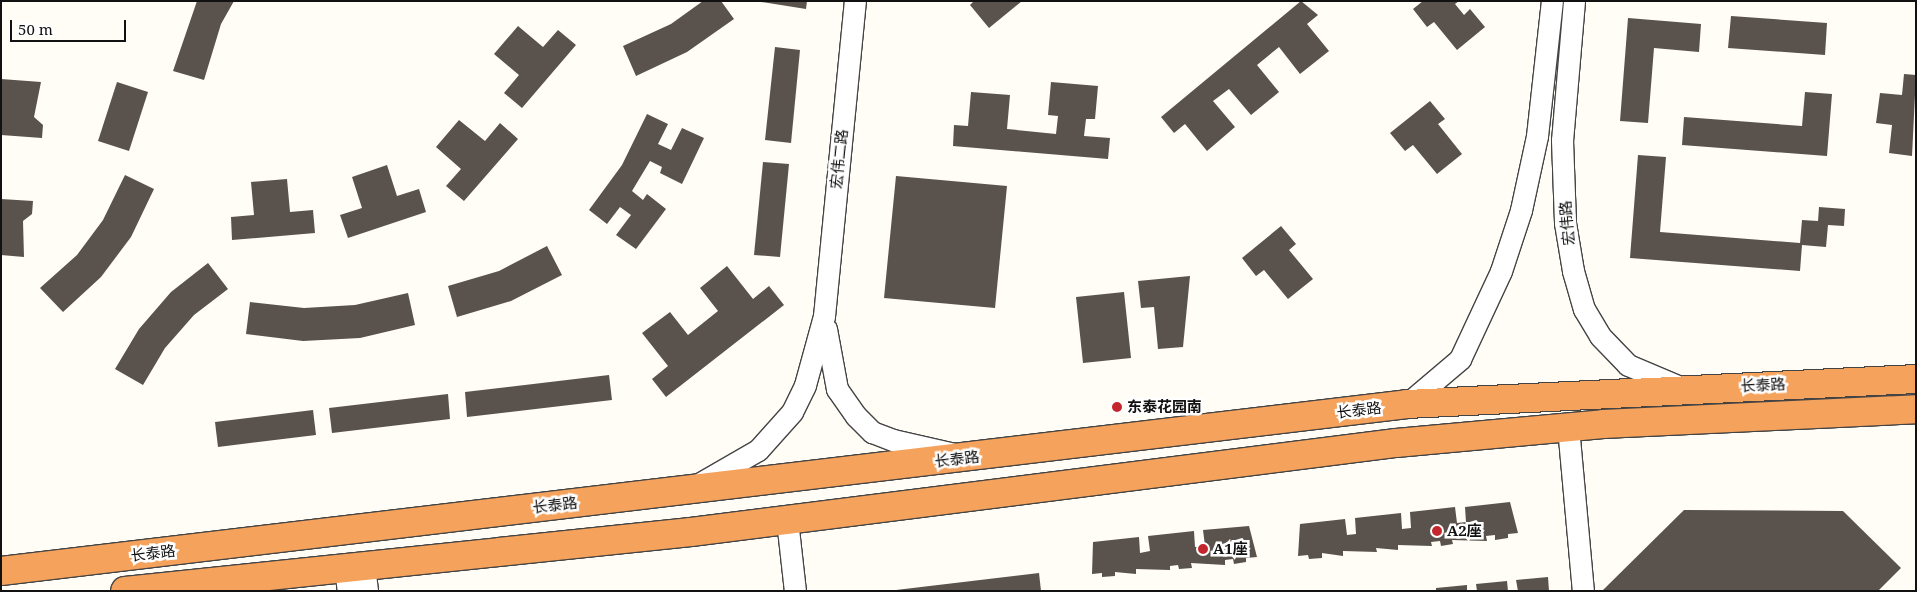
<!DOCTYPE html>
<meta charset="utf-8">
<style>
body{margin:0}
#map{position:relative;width:1917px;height:592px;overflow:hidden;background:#fffdf5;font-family:"Noto Serif","Noto Sans SC",serif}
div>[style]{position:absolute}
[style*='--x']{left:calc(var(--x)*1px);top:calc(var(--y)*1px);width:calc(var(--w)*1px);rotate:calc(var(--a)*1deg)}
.building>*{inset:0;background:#5a524d}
.roads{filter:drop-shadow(1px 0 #444) drop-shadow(-1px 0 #444) drop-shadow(0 1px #444) drop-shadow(0 -1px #444)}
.minor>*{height:21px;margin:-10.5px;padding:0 10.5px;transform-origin:10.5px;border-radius:10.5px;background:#fff}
.highway>*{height:28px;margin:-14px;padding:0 14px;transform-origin:14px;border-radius:14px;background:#f5a25d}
.dots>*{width:14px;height:14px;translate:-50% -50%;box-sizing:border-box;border:2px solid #fff;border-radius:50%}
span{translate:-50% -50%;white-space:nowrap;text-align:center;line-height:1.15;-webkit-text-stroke:5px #fff;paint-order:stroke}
.street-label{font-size:15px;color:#111}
.poi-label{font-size:15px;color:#111;font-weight:700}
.left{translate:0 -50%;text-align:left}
.frame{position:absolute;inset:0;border:2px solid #111;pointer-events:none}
.scale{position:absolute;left:10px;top:20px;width:116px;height:22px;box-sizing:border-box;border:2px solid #111;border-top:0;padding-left:6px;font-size:15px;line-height:18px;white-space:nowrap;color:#111;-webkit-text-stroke:4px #fff;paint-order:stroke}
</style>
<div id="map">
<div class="building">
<i style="clip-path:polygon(197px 1px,234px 1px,221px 24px,204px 80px,173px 71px)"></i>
<i style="clip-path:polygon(703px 1px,721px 1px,734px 19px,687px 52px,636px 76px,623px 46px,671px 24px)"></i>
<i style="clip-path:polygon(755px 1px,807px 1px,806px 9px)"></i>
<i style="clip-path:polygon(974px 1px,1022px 1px,989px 28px,970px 5px)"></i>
<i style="clip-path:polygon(1301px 1px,1318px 15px,1307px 24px,1329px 51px,1300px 74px,1279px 47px,1257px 65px,1279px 92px,1251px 115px,1229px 89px,1213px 101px,1235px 127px,1207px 151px,1185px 124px,1174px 133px,1161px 117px)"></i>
<i style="clip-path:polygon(1423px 1px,1459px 1px,1455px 4px,1464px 15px,1470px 9px,1485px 27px,1457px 50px,1434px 22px,1427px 27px,1413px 9px)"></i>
<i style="clip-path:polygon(1731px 16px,1827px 23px,1825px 55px,1728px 48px)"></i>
<i style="clip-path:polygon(1628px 18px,1701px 24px,1699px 52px,1654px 48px,1648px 123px,1620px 121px)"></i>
<i style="clip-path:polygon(518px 26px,543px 47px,558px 30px,576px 45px,522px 108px,504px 93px,519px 75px,494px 54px)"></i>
<i style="clip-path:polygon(775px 47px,800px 50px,791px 143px,765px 140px)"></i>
<i style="clip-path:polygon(1904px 74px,1916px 75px,1912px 156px,1889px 153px,1892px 125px,1876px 123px,1880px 93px,1902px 95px)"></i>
<i style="clip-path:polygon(1px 79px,41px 82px,34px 117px,43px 125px,42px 138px,1px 135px)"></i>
<i style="clip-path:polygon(117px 82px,148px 92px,129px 151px,98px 141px)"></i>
<i style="clip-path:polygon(1051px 82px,1098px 86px,1095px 119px,1086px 119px,1084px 136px,1110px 138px,1108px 159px,953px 146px,954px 125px,968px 126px,971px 92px,1010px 95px,1007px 129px,1056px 134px,1058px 116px,1048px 115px)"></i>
<i style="clip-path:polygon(1805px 92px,1832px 94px,1827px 156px,1682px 145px,1684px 117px,1802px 126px)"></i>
<i style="clip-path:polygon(1430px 101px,1445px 119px,1438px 124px,1462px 154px,1437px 174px,1413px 145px,1405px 151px,1390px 133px)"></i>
<i style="clip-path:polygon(647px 114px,668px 124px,658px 144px,671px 150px,682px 128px,704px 138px,682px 184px,660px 173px,662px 167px,650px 161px,632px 191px,643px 200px,647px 194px,666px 209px,636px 249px,616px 235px,631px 215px,620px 207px,607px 224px,589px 210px,622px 165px)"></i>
<i style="clip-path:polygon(459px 120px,485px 141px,500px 123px,518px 139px,464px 201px,446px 186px,461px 169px,436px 147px)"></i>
<i style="clip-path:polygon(1638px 155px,1666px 157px,1660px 232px,1800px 243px,1802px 220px,1818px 221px,1819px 207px,1845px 209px,1844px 226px,1828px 225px,1826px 247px,1802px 245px,1800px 271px,1630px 258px)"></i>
<i style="clip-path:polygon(763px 162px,789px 164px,780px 257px,754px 255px)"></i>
<i style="clip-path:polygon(387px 165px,397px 196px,419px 189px,426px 212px,348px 238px,340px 215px,362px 208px,352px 177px)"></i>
<i style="clip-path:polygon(125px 175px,154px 189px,131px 237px,101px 277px,63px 312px,40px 288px,77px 255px,103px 220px)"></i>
<i style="clip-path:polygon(896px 176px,1007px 186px,995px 308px,884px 298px)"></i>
<i style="clip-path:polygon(287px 179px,290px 212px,313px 210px,315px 233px,232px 240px,231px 217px,254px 215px,251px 182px)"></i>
<i style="clip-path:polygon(1px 199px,33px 201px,32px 214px,23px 221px,24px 257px,1px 255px)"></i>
<i style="clip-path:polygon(1281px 226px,1296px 244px,1289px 250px,1313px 279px,1288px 299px,1264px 270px,1256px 276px,1242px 258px)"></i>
<i style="clip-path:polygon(547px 246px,562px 275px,511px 301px,457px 317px,448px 286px,499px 271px)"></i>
<i style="clip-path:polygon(208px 263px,228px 289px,194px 315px,165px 348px,143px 385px,115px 369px,139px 329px,171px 292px)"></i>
<i style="clip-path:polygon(727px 266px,753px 299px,769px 286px,784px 305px,666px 397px,652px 379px,668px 366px,642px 333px,670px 312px,688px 335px,718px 311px,700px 288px)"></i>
<i style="clip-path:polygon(1190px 276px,1183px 347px,1158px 349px,1154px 307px,1141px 308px,1138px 281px)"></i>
<i style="clip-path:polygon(1124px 292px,1131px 358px,1083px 363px,1076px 297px)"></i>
<i style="clip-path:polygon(408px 293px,415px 325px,360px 338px,303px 341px,246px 334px,250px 302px,304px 308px,355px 305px)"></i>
<i style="clip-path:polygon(609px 375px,612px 400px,467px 417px,465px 392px)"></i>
<i style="clip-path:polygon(448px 394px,450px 419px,332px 433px,329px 408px)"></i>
<i style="clip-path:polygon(313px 410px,316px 435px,218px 447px,215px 422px)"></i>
<i style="clip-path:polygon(1510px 502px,1518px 533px,1508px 534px,1508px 538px,1495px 540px,1495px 535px,1486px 536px,1487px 541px,1452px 540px,1453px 544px,1441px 546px,1440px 541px,1431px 542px,1432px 546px,1398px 545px,1398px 550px,1376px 548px,1377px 552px,1343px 551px,1343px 556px,1322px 553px,1322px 558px,1309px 559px,1308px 555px,1298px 556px,1300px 524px,1345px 519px,1347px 535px,1356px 534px,1355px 518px,1401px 513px,1402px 529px,1411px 528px,1410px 512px,1455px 507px,1457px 523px,1466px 522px,1465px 507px)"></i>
<i style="clip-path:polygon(1684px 510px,1843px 511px,1901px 568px,1878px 591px,1602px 591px)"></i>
<i style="clip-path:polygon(1249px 526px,1257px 557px,1246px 558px,1246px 562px,1234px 564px,1233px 559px,1225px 560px,1225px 565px,1191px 563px,1192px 568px,1179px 569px,1178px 565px,1170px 566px,1170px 570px,1136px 569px,1136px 574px,1115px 572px,1115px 576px,1102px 577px,1102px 573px,1092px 574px,1093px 542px,1139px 537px,1140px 553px,1150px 551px,1148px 536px,1194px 531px,1195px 547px,1205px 546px,1203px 530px)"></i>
<i style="clip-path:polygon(1039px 573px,1041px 591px,896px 591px,896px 590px)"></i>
<i style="clip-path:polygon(1548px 577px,1549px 591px,1518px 591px,1516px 580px)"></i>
<i style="clip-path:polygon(1507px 581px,1508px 591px,1477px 591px,1476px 584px)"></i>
<i style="clip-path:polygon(1467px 585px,1467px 591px,1436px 591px,1436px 588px)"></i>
</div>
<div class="roads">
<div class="minor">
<i style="--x:1574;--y:1;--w:140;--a:94.9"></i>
<i style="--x:1562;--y:140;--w:83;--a:87.9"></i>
<i style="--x:1565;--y:223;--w:49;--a:80.5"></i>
<i style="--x:1573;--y:271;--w:40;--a:74"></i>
<i style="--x:1584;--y:309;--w:31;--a:59"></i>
<i style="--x:1600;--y:336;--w:40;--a:46"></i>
<i style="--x:1628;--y:365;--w:56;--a:22.9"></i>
<i style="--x:826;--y:329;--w:61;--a:79.6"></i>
<i style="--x:837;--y:389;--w:33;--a:55"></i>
<i style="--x:856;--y:416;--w:23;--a:45"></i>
<i style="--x:872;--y:432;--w:22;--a:21"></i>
<i style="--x:893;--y:440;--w:63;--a:12.9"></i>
<i style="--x:1407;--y:404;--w:70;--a:-40.3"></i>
<i style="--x:1460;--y:359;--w:97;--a:-65"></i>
<i style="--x:1501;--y:271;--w:64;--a:-71.8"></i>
<i style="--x:1521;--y:210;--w:76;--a:-77.8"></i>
<i style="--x:1537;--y:136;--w:136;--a:-83.7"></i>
<i style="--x:1568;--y:427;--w:165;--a:84.8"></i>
<i style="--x:697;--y:485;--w:70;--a:-29.8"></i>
<i style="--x:758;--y:450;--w:51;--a:-48.2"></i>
<i style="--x:792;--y:412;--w:30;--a:-64"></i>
<i style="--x:805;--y:385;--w:72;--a:-74.6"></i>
<i style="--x:824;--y:316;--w:317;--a:-84.4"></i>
<i style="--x:787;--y:520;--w:71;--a:83.6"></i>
<i style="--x:364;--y:566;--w:25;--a:83"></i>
<i style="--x:345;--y:568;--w:23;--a:83"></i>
</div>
<div class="highway">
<i style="--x:1;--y:571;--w:1416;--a:-6.77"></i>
<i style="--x:1407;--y:404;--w:510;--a:-2.81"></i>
<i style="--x:125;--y:591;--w:569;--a:-5.95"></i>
<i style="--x:691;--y:532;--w:711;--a:-7.2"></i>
<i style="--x:1396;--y:443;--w:208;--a:-5.2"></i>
<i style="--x:1603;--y:424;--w:313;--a:-2.7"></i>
</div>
</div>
<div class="dots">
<i style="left:1117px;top:407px;background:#c4262e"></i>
<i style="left:1437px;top:531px;background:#c4262e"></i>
<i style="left:1203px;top:549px;background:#c4262e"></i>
</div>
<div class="street-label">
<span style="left:839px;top:159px;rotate:-84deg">宏伟二路</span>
<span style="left:1567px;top:223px;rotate:-95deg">宏伟路</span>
<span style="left:1763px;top:385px;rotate:-3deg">长泰路</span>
<span style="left:1359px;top:410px;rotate:-7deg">长泰路</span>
<span style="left:957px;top:459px;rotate:-7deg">长泰路</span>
<span style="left:555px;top:505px;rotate:-7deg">长泰路</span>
<span style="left:153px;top:553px;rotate:-7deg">长泰路</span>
</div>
<div class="poi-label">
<span class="left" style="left:1127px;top:407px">东泰花园南</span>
<span class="left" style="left:1447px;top:531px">A2座</span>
<span class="left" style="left:1213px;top:549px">A1座</span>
</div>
<div class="frame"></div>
<div class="scale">50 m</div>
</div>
